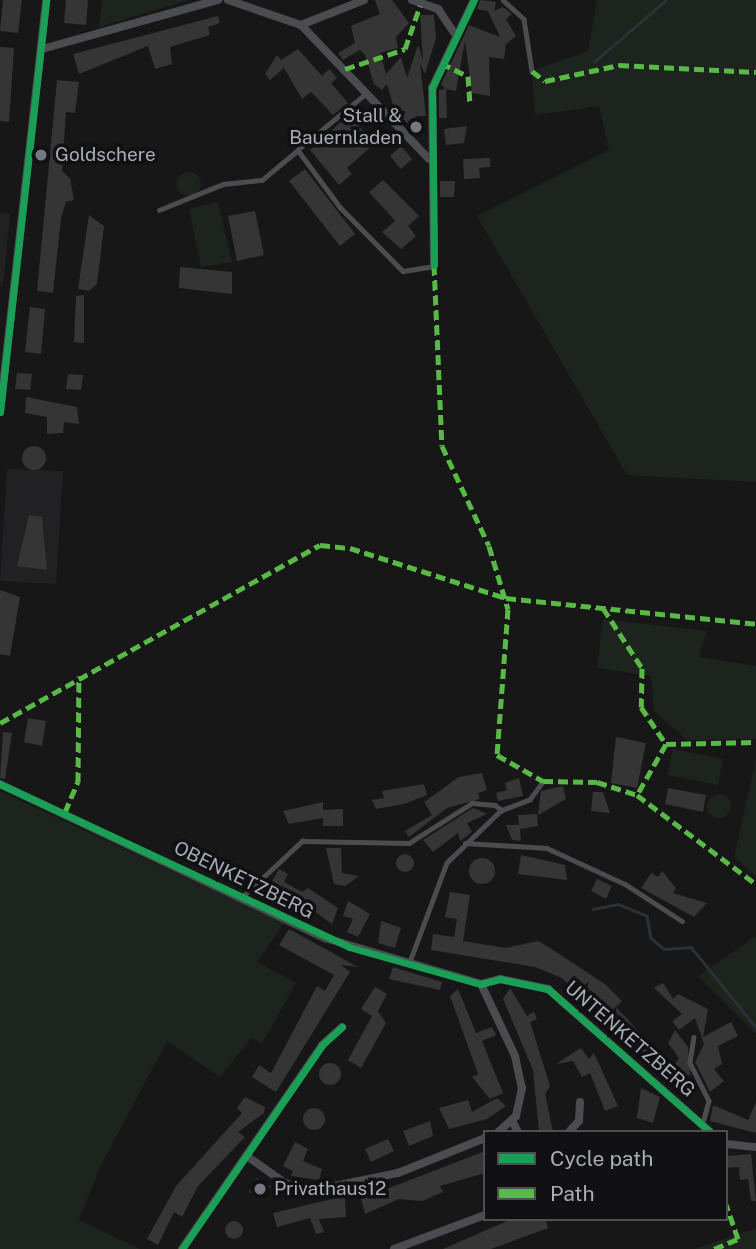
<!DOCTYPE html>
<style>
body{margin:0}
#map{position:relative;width:756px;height:1249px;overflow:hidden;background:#171717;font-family:"Public Sans",sans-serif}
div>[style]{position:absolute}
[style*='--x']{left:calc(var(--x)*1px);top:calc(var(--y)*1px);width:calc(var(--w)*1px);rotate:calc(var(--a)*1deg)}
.built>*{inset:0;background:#212123}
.green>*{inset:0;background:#1d241e}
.round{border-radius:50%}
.stream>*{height:2.5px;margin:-1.25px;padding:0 1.25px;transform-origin:1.25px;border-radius:1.25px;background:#2a3239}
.building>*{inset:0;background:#353536}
.lane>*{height:4.5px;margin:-2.25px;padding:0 2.25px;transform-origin:2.25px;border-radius:2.25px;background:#4b4c50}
.street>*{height:8px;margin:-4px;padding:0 4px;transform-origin:4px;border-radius:4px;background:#4b4c50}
.quiet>*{height:5px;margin-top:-2.5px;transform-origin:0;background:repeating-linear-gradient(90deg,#58b947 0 10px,transparent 0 15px)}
.cycleway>*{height:7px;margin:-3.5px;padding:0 3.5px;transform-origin:3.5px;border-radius:3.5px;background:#1a9f57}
.dots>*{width:19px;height:19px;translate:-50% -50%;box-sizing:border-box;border:4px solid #111113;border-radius:50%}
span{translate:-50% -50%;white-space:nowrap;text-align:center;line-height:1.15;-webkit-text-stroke:7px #111113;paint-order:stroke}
.poi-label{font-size:19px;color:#a8adb8}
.right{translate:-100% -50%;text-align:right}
.left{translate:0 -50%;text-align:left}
.street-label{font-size:19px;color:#a8adb8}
.legend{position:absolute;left:483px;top:1130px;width:245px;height:91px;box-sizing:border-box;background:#111113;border:2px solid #4d4f55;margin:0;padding:9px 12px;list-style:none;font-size:21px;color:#a8adb8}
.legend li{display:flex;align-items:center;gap:14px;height:35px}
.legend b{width:35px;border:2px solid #4d4f55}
</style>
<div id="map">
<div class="built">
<i style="clip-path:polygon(0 213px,10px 214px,3px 286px,0 286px)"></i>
<i style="clip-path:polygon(7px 469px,63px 471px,56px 584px,0 581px)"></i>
</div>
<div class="green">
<i style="clip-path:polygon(102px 0,189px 0,99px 27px)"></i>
<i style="clip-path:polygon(597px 0,756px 0,756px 482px,627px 475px,477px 216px,609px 150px,599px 106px,535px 115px,532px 71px,588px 51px)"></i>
<i class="round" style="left:177px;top:172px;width:24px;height:24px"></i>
<i style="clip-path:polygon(218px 202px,232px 262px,201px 267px,189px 209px)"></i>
<i style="clip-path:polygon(603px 619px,707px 631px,699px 657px,756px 666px,756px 739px,687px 740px,654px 711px,651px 676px,597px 668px)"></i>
<i style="clip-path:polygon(673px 749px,723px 759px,718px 785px,667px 775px)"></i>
<i style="clip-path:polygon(756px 759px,756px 876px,734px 857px)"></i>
<i style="clip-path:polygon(0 791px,284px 923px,257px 962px,296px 983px,262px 1044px,251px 1038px,220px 1077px,167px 1041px,101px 1165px,79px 1220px,140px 1249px,0 1249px)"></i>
<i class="round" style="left:707px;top:794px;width:24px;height:24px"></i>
<i style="clip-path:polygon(756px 936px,756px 1034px,698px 976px)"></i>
<i style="clip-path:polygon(756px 1229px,756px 1249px,695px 1249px,744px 1232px)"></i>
</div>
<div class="stream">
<i style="--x:594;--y:62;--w:95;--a:-40.7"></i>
<i style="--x:593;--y:909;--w:25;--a:-11"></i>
<i style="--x:618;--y:904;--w:31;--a:22"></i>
<i style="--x:647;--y:916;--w:22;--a:80"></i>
<i style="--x:651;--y:938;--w:17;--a:40"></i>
<i style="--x:664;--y:949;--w:27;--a:-4"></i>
<i style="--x:691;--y:947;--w:103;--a:50.9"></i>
</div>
<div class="building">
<i style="clip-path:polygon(3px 0,22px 0,18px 33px,0 31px)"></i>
<i style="clip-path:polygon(66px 0,88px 0,86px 25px,64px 23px)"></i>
<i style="clip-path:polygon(375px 0,392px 0,409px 23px,396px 37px,398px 48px,380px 53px,386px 74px,401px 57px,407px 78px,418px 45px,423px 60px,420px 15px,434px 15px,436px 38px,425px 74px,420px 63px,426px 116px,416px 116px,423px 132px,415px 135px,396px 115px,387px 84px,382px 90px,374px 84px,365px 55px,360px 50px,343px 60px,338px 53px,355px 43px,351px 26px,380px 14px)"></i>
<i style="clip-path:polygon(480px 0,496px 2px,494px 11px,503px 7px,512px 14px,506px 19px,516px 36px,506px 44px,504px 59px,489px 57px,490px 96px,472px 93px,465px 41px,456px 91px,446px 89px,447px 118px,439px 118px,439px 90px,445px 89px,441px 84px,469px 25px,500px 37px,488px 11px,477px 9px)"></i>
<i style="clip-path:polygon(218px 16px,220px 23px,208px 27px,210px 35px,170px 47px,172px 64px,155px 69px,148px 46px,79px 74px,73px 54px)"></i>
<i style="clip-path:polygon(0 47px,14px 48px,9px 122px,0 121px)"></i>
<i style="clip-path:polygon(298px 49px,322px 76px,329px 69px,337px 78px,331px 83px,348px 103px,333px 115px,311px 92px,302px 99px,284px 68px,270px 80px,265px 74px,277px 55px,281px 60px)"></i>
<i style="clip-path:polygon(57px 80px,79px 82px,75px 113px,66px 112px,62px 171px,70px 178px,74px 200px,66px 202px,61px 218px,53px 293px,37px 291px)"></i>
<i style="clip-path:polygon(354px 110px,353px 119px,374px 144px,347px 168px,352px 174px,339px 185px,310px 150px)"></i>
<i style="clip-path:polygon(467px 126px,464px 143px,446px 145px,444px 129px)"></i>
<i style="clip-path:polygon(401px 146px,412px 159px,401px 169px,390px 156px)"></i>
<i style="clip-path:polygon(490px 158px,490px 167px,479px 168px,480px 178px,464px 179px,463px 159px)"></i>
<i style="clip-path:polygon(305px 169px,355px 234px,340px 246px,289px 181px)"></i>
<i style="clip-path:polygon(383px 180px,419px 216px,408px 226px,416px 236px,401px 249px,382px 232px,395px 221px,369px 192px)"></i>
<i style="clip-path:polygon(440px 181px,455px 181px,454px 197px,440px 197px)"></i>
<i style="clip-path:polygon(255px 211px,264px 255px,237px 261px,228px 216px)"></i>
<i style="clip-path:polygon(89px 215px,104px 226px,97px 284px,89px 291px,78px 289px)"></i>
<i style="clip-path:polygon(180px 267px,232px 272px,232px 294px,179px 288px)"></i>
<i style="clip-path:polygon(84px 295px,84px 343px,74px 342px,76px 296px)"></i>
<i style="clip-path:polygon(30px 307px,45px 309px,41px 354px,25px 352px)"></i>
<i style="clip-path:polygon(17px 373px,32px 374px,30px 390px,15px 389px)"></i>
<i style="clip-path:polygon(68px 374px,83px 375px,81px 390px,66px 389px)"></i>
<i style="clip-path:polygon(26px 397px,77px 407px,79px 424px,64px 422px,63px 433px,47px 434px,47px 417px,25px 413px)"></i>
<i class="round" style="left:22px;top:446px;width:24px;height:24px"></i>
<i style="clip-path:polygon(29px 515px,42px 517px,47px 570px,17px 566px)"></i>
<i style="clip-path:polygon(0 590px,20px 597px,10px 656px,0 654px)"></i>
<i style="clip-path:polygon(28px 718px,46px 721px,42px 746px,24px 742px)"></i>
<i style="clip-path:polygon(3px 732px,12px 733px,5px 779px,0 778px)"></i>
<i style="clip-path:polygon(616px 737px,646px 743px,637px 788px,611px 783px)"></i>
<i style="clip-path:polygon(482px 773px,487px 790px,478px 793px,480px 799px,447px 808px,409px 837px,405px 831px,432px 815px,424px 802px,459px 777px)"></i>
<i style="clip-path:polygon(519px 778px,523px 796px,498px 801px,496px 793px,507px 790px,505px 783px)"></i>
<i style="clip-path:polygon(424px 784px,427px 795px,404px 804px,376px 809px,372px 800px,384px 798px,382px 791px)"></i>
<i style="clip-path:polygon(563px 786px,566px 799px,538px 815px,541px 791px)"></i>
<i style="clip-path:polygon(668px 788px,706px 795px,703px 812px,665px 804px)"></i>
<i style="clip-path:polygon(593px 792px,603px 792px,610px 813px,591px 811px)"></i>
<i style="clip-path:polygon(323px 802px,323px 810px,343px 809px,343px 826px,323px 826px,323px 818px,289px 824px,283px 811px)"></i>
<i style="clip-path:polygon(473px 808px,487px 814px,467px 823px,472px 832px,460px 841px,458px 833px,433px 852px,423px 840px)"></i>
<i style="clip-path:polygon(537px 814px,538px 826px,520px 829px,521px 841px,512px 840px,506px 825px,519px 825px,518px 815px)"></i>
<i style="clip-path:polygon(326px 848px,341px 848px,342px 873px,359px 876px,345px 886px,334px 884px)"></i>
<i class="round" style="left:396px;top:854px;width:18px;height:18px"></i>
<i style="clip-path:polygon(521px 855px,565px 865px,567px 880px,518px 874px)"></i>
<i class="round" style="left:469px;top:858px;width:26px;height:26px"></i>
<i style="clip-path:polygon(279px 869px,288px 874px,284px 882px,302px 892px,308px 888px,338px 908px,332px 924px,298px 899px,268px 888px)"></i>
<i style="clip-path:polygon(662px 871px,676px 888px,673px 893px,707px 903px,694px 917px,641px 888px,651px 873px,658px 877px)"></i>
<i style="clip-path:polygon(597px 879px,612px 886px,606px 899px,591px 891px)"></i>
<i style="clip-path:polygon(450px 892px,470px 895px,463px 941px,506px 948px,538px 941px,550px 948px,605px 984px,622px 1001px,616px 1007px,656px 1050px,646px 1060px,562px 978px,535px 967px,431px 950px,433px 934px,454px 937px,457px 919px,445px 917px)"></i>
<i style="clip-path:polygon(348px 901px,370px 914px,358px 937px,347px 932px,353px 919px,343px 916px)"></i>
<i style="clip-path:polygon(381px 921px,401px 928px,395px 948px,378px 943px)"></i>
<i style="clip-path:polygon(289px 929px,358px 967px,341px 965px,350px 972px,276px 1092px,252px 1077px,259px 1065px,271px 1073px,317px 986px,325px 991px,334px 975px,279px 945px)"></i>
<i style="clip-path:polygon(393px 967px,442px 982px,440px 990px,389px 979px)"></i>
<i style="clip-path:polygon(663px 983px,673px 999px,678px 994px,708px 1009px,703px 1037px,731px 1022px,738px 1036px,718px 1046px,722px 1064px,714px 1069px,724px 1081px,710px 1092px,695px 1062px,704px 1044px,695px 1018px,679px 1030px,672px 1021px,682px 1014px,654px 988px)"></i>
<i style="clip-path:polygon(375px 987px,387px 994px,378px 1011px,386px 1023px,361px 1068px,348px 1060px,372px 1016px,361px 1009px)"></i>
<i style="clip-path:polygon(510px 988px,527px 1016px,534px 1012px,537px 1019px,530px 1022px,550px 1086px,545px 1094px,553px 1132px,539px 1132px,533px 1070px,503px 999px)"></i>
<i style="clip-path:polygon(458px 989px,476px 1033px,492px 1027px,496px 1035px,482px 1041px,503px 1093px,490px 1099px,472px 1077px,478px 1074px,450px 996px)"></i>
<i style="clip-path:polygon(675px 1030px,688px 1047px,690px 1074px,684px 1080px,694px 1094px,686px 1100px,675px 1085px,663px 1082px,679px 1058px,668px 1043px)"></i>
<i style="clip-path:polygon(581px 1048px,589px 1059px,594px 1053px,618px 1106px,605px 1111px,590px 1073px,582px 1077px,573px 1061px,556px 1064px)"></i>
<i class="round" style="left:319px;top:1063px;width:22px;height:22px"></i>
<i style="clip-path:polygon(641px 1088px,660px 1097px,653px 1123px,637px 1118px)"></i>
<i style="clip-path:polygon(245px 1097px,265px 1107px,264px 1113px,238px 1132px,245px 1137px,198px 1186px,182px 1217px,174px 1212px,158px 1245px,147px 1239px,176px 1186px,242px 1113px,237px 1108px)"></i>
<i style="clip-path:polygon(497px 1098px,506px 1106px,487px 1119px,449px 1129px,439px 1108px,468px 1100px,472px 1112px)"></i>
<i style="clip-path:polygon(756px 1102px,756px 1133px,710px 1121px,713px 1105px,748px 1120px)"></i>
<i class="round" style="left:303px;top:1108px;width:22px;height:22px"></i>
<i style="clip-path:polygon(430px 1121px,433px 1136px,409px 1146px,403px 1131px)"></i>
<i style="clip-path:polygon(388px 1139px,394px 1151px,371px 1162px,365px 1149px)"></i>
<i style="clip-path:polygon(295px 1142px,308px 1149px,303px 1161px,322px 1169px,319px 1180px,291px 1176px,293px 1171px,283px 1166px)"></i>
<i style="clip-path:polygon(485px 1151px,485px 1173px,440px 1186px,443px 1192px,422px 1201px,399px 1199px,365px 1214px,361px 1199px)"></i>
<i style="clip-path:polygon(751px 1154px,756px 1201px,751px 1201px,748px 1179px,740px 1180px,739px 1167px,726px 1168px,726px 1156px)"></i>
<i style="clip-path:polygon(257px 1178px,271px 1186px,262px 1199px,249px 1192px)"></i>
<i style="clip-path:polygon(345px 1196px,346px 1217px,319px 1219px,324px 1232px,316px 1234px,310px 1218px,277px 1227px,273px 1213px)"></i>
<i style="clip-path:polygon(512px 1219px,545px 1219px,548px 1228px,491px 1249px,443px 1249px)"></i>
<i class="round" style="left:225px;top:1221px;width:18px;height:18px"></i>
</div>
<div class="lane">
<i style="--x:503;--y:0;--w:28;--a:42"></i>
<i style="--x:524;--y:19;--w:53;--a:81.3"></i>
<i style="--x:366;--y:94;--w:88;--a:140.5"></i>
<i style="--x:298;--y:150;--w:71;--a:53.6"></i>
<i style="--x:340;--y:207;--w:90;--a:45.5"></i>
<i style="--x:403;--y:271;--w:30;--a:-9"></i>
<i style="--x:159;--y:210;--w:69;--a:-22.1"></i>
<i style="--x:223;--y:184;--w:39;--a:-6"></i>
<i style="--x:262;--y:180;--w:47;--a:-39.8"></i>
<i style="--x:502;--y:810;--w:30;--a:-21"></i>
<i style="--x:530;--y:799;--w:22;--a:-54"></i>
<i style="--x:465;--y:843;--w:82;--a:3.5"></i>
<i style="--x:547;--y:848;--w:86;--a:24.8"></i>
<i style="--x:625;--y:884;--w:68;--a:33"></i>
<i style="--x:243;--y:896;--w:81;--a:-43"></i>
<i style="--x:302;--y:841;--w:107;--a:1.1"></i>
<i style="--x:409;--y:843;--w:75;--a:-32.4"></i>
<i style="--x:472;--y:803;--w:23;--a:5"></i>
<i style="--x:495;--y:805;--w:9;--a:36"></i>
<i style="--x:502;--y:810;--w:76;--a:136.1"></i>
<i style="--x:447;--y:863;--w:106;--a:110.5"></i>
<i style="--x:694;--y:1037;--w:26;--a:99"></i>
<i style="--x:690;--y:1063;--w:42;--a:63.4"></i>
<i style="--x:709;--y:1101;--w:23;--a:105"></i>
</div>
<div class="street">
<i style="--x:228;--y:0;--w:77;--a:18.9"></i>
<i style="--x:364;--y:0;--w:68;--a:158.4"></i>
<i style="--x:301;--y:25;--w:185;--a:46.3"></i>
<i style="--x:412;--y:0;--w:28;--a:19"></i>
<i style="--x:438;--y:9;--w:29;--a:56"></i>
<i style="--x:42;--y:49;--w:183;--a:-15.6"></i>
<i style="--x:434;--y:265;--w:177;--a:-90.6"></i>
<i style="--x:432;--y:88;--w:98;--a:-64.5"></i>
<i style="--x:0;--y:412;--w:415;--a:-83.6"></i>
<i style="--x:0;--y:784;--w:360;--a:25.4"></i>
<i style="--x:325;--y:938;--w:163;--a:16.4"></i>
<i style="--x:481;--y:984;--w:20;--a:-15"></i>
<i style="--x:500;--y:979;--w:49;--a:11.8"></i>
<i style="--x:548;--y:989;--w:216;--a:41.4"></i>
<i style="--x:481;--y:984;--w:80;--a:64.7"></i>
<i style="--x:515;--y:1056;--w:33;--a:78"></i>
<i style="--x:522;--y:1088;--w:29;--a:102"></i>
<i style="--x:516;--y:1116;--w:24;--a:138"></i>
<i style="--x:512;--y:1121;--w:13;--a:61"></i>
<i style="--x:569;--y:1132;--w:15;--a:-48"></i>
<i style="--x:579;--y:1121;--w:19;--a:-87"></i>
<i style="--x:726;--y:1144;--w:30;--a:6"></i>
<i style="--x:248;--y:1157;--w:45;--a:35.1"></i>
<i style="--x:285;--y:1183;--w:26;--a:18"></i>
<i style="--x:310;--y:1191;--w:90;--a:-11.6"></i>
<i style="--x:398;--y:1173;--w:94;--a:-21.9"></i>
<i style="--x:182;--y:1249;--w:247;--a:-55.5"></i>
<i style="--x:322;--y:1045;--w:27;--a:-42"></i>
<i style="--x:394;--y:1249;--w:97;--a:-20.5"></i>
</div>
<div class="quiet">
<i style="--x:441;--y:63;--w:30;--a:26"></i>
<i style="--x:468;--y:76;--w:28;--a:86"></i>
<i style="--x:345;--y:69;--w:63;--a:-18.4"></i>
<i style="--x:405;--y:49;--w:46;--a:-70.8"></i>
<i style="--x:532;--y:71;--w:16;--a:38"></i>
<i style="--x:545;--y:81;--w:76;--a:-12.2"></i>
<i style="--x:619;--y:65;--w:137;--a:2.9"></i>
<i style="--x:434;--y:265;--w:181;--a:87.5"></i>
<i style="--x:442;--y:446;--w:110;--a:64.8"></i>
<i style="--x:489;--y:546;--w:66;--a:73.2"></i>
<i style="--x:508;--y:609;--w:146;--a:94.3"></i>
<i style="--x:497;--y:755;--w:53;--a:29.5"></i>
<i style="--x:543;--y:781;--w:54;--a:1.1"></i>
<i style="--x:597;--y:782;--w:42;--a:18"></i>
<i style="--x:637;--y:795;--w:149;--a:36.8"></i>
<i style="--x:603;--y:608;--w:72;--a:57"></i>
<i style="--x:642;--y:668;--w:39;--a:91"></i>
<i style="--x:641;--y:707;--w:45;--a:56"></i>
<i style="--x:666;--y:744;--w:59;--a:119.6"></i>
<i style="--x:0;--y:723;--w:366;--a:-29.1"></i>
<i style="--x:320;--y:545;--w:30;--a:6"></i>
<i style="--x:350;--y:548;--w:164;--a:17.8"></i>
<i style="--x:506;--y:598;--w:251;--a:5.9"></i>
<i style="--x:666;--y:744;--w:90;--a:-1.3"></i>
<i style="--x:65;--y:812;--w:33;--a:-67"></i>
<i style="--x:78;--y:782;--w:106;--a:-89.5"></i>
<i style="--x:714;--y:1249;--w:26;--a:-23"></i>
<i style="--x:738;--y:1239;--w:37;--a:-109"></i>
</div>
<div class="cycleway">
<i style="--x:434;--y:265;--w:177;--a:-90.6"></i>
<i style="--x:432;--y:88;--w:98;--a:-64.5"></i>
<i style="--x:0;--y:412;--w:415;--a:-83.6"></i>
<i style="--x:0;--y:784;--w:385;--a:25"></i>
<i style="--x:349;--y:947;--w:137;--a:15.7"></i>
<i style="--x:481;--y:984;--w:20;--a:-15"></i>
<i style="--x:500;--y:979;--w:49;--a:11.8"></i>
<i style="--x:548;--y:989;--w:216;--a:41.4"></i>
<i style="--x:182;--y:1249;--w:247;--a:-55.5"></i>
<i style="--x:322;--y:1045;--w:27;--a:-42"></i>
</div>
<div class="dots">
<i style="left:416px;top:127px;background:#757880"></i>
<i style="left:41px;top:155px;background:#757880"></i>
<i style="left:260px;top:1189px;background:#757880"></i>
</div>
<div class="poi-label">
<span class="right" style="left:402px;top:127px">Stall &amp;<br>Bauernladen</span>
<span class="left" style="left:55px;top:155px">Goldschere</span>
<span class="left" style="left:274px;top:1189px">Privathaus12</span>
</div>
<div class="street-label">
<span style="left:244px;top:880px;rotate:26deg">OBENKETZBERG</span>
<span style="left:630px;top:1039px;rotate:41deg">UNTENKETZBERG</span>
</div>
<ul class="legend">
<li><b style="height:9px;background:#1a9f57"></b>Cycle path</li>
<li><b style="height:9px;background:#58b947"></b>Path</li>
</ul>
</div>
